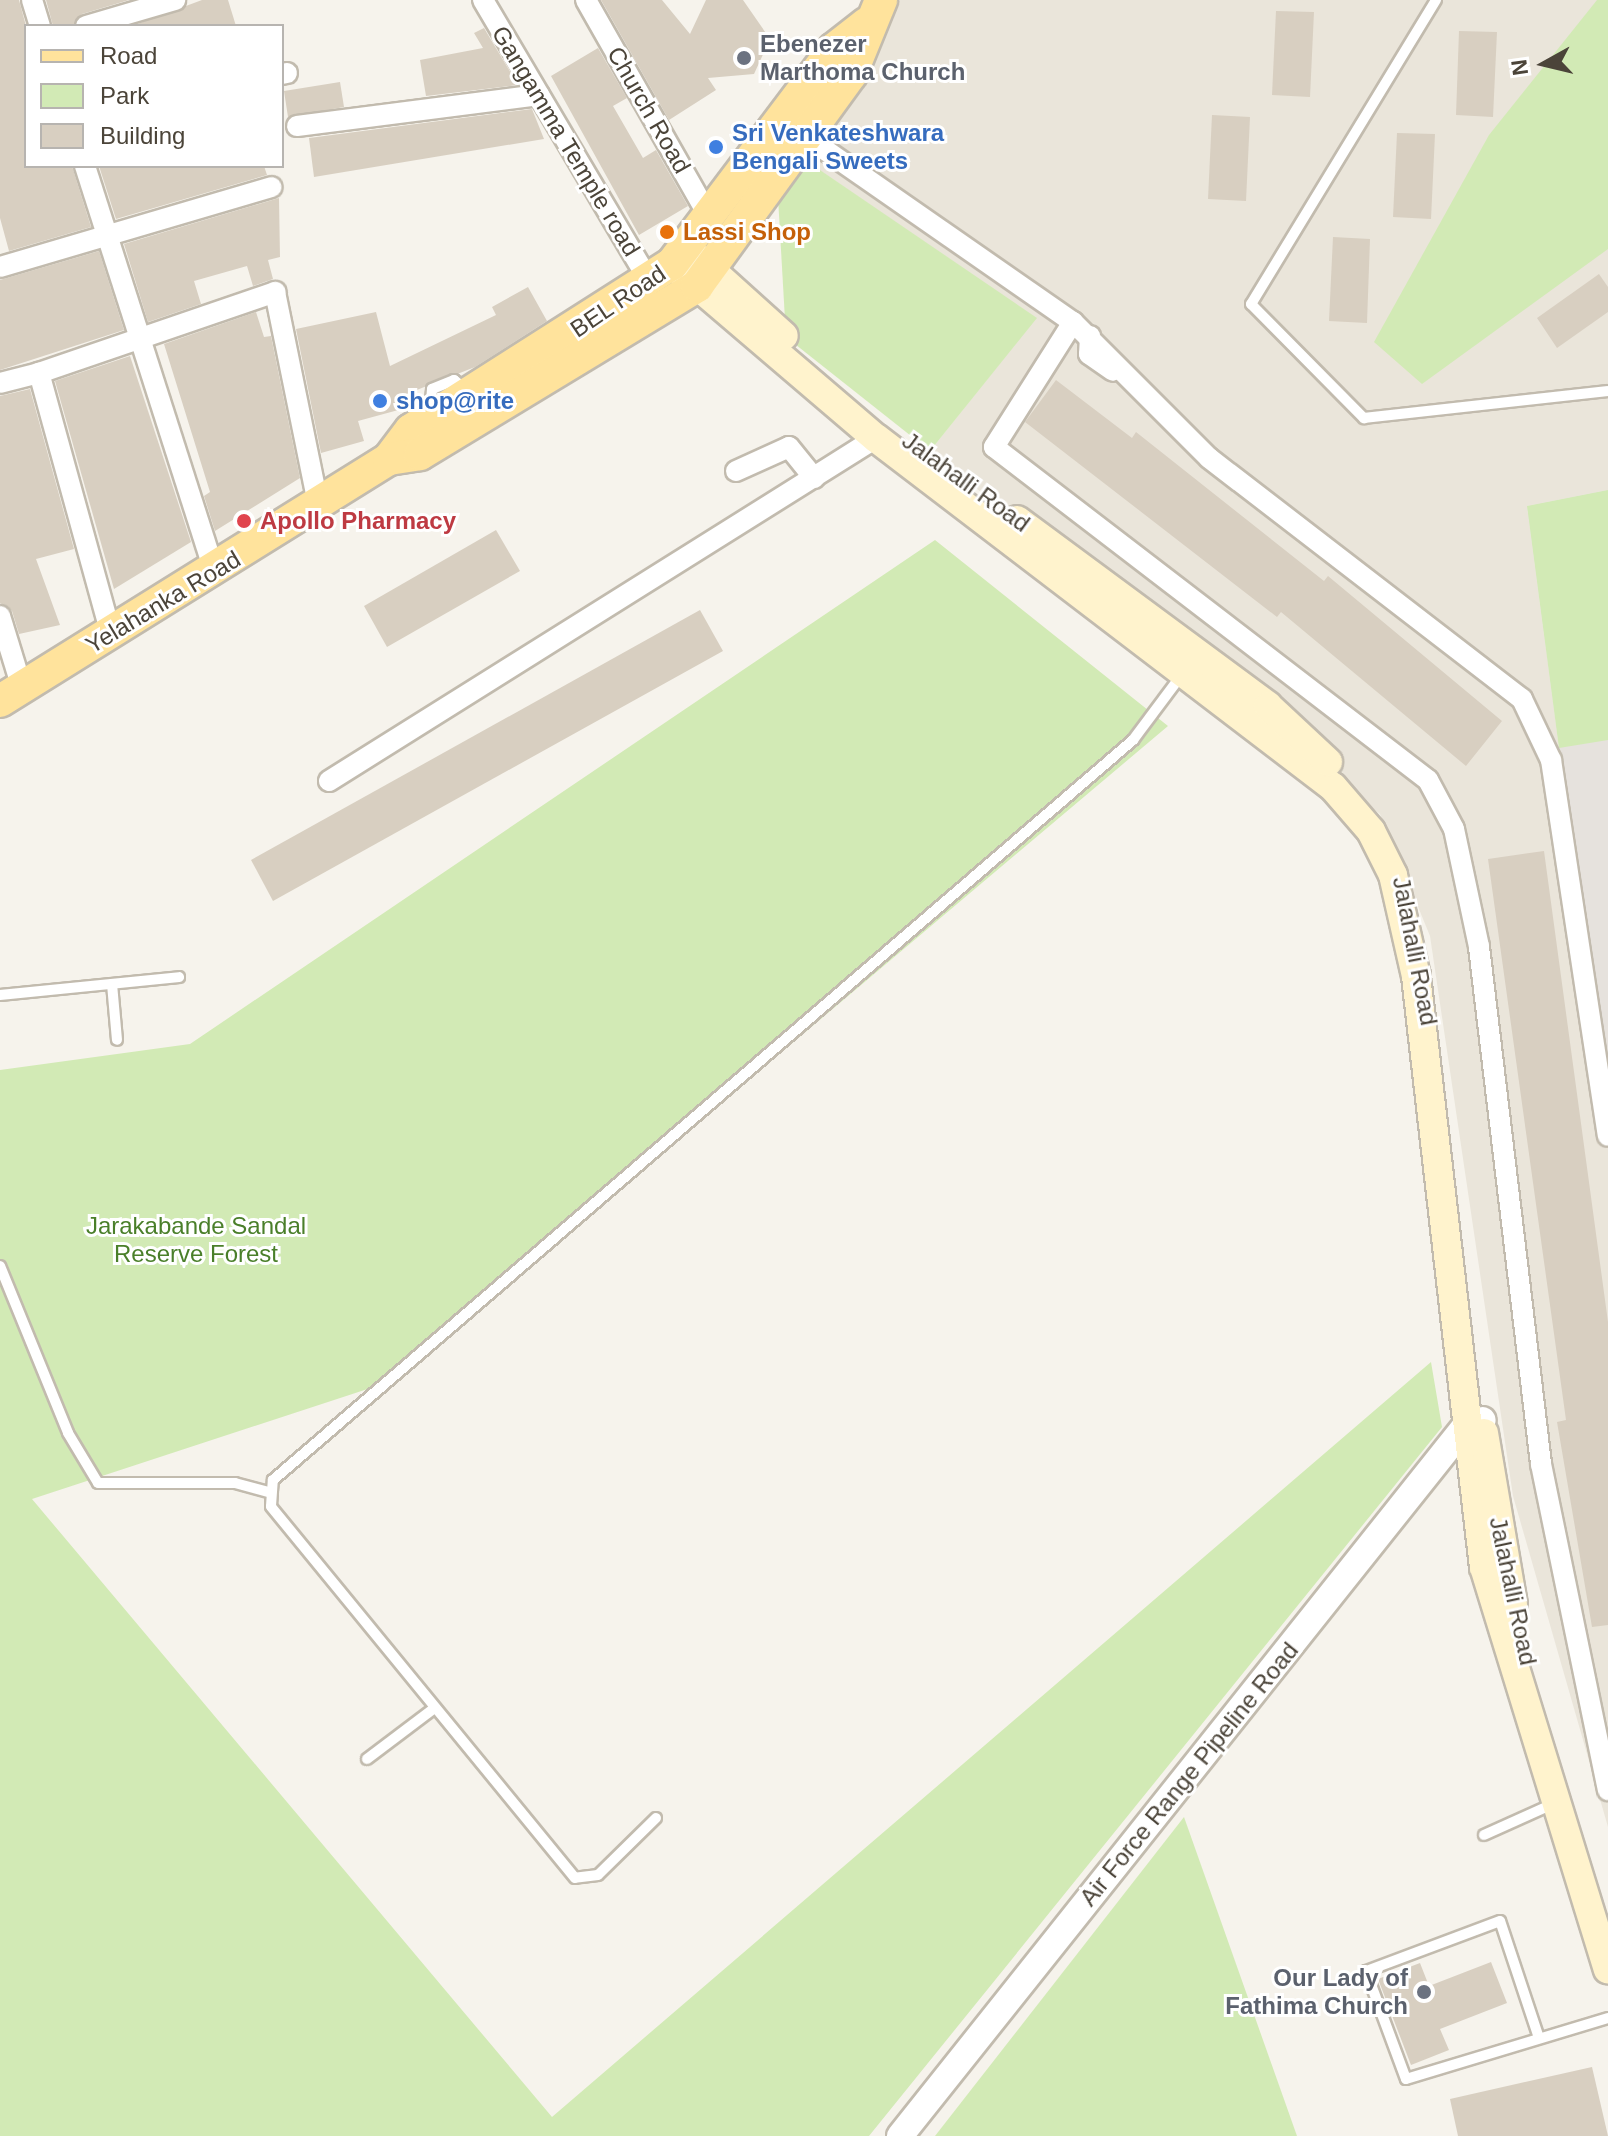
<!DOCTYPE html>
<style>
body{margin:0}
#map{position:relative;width:1608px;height:2136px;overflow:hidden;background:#f6f3ec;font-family:Helvetica,sans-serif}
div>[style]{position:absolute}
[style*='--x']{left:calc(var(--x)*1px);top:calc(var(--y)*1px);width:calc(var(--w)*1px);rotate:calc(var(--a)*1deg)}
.residential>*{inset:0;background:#eae5da}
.industrial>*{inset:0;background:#e6e2dd}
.green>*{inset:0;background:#d2eab5}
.building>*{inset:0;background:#d8cfc1}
.roads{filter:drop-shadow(2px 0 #c2bbae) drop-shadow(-2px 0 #c2bbae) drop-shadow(0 2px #c2bbae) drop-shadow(0 -2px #c2bbae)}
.service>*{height:10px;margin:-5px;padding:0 5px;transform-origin:5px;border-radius:5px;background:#fff}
.minor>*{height:20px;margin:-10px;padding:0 10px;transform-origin:10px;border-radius:10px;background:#fff}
.tertiary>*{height:26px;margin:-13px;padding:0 13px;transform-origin:13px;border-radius:13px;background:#fff}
.secondary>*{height:28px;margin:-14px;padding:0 14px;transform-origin:14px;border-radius:14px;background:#fff3cd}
.primary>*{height:32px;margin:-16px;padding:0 16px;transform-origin:16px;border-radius:16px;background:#ffe39c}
.dots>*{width:22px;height:22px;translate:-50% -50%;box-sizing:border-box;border:4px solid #fff;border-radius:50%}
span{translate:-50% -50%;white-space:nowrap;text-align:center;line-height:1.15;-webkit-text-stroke:6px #fff;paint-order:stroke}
.worship-label{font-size:24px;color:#5b616d;font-weight:700}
.left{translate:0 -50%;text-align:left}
.right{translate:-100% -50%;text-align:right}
.street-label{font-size:24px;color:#4b4439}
.shop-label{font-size:24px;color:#366cbe;font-weight:700}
.food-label{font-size:24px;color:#c56008;font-weight:700}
.health-label{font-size:24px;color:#be3a42;font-weight:700}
.park-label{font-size:24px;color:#4a7f2a}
.legend{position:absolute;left:24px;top:24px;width:260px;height:144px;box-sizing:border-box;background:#fff;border:2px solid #b7b4b0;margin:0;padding:10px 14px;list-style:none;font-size:24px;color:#4b4439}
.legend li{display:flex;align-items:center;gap:16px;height:40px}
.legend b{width:40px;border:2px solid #b7b4b0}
.north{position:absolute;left:1504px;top:24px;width:80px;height:80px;-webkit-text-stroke:6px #fff;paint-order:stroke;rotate:262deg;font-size:22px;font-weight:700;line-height:32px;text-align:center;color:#4b4439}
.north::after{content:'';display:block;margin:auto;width:28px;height:36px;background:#4b4439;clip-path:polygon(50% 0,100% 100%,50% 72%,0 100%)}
</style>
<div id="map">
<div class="residential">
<i style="clip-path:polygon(897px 0,1608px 0,1608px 490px,1527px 506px,1608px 1116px,1608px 1827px,1513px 1496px,1430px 936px,1380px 814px,930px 451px,1036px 318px,790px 150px)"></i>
</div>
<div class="industrial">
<i style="clip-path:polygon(1608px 490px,1608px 1116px,1527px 506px)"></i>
</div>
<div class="green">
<i style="clip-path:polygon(1597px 0,1608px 0,1608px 249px,1422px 384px,1374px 342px,1489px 135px)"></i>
<i style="clip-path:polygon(795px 153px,1037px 318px,930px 451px,786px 337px,777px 180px)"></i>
<i style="clip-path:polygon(1608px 490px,1608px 740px,1559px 748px,1527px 506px)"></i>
<i style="clip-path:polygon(935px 540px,1168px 726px,392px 1381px,32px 1499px,552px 2117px,1431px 1362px,1442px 1427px,869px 2136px,0 2136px,0 1070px,190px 1044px)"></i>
<i style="clip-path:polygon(1184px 1817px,1297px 2136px,935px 2136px)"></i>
</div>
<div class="building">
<i style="clip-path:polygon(0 0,19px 0,26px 26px,26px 166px,72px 166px,91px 227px,9px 251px,0 218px)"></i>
<i style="clip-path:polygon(46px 0,129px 0,82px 14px,73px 26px,53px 26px)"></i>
<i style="clip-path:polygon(202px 0,228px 0,236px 26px,132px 26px)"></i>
<i style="clip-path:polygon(601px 0,662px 0,690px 34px,706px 0,743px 0,770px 39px,754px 74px,708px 78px,716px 90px,669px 120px)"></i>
<i style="clip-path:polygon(1276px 11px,1314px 12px,1310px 97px,1272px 95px)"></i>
<i style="clip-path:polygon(484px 28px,518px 85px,426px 96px,420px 60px,483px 48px,474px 33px)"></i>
<i style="clip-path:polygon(1459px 31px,1497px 32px,1493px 117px,1456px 115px)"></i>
<i style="clip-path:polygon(598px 48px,627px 98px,613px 106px,643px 158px,656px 150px,688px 206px,639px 235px,551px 76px)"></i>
<i style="clip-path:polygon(340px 82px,344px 107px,288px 117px,284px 91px)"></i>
<i style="clip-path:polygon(532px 109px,544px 139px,314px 177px,309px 138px)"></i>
<i style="clip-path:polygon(1212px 115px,1250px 117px,1246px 201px,1208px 199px)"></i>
<i style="clip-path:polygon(1397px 133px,1435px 134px,1431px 219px,1393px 217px)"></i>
<i style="clip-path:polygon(99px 166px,264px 166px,267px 175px,116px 219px)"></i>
<i style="clip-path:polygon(279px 198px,280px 257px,268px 260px,273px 279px,253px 286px,247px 266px,194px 281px,201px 304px,148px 322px,124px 244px)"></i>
<i style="clip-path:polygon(1333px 237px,1370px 239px,1367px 323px,1329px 321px)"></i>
<i style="clip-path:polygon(99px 251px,124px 330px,0 370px,0 280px)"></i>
<i style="clip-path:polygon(1599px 274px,1608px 287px,1608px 312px,1557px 348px,1537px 318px)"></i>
<i style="clip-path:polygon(528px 287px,547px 321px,475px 367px,399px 397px,402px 409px,358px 421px,364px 441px,321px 453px,296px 329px,376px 312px,390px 366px,496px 315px,492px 307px)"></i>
<i style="clip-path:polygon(256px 312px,264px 337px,271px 336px,300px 478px,215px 531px,204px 496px,210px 492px,164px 344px)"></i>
<i style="clip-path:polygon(130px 356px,191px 542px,114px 589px,55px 381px)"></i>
<i style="clip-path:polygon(1056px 380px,1132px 438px,1136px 432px,1324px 581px,1328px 576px,1502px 721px,1466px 766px,1281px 612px,1277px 617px,1025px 422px)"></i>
<i style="clip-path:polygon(30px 389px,74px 549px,36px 559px,60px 625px,19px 634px,12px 611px,0 603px,0 396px)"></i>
<i style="clip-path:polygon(496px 530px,520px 571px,387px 647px,364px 606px)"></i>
<i style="clip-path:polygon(700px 610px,723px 651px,273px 901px,251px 860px)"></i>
<i style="clip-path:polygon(1544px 851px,1608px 1322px,1608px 1625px,1592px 1627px,1557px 1422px,1566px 1420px,1488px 859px)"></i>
<i style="clip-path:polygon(1491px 1962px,1507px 2003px,1440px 2029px,1449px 2050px,1411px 2065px,1378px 1979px,1420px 1963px,1429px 1986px)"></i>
<i style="clip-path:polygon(1592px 2067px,1608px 2136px,1458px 2136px,1450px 2099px)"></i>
</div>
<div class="roads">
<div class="service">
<i style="--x:1436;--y:0;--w:356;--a:121.3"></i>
<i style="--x:1251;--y:304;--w:161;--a:45.3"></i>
<i style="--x:1364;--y:418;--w:245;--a:-6.3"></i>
<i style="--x:430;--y:412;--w:23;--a:-85"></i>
<i style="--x:432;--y:389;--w:24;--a:-22"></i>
<i style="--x:454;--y:380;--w:14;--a:39"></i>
<i style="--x:112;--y:984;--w:56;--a:84.9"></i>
<i style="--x:0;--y:995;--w:180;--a:-5.7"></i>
<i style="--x:0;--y:1266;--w:180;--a:67.8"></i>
<i style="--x:68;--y:1433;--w:58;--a:59"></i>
<i style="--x:98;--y:1483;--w:137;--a:0"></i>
<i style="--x:235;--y:1483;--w:35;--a:15"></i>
<i style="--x:367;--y:1759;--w:83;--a:-37.1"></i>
<i style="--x:656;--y:1818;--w:81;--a:135.5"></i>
<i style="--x:598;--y:1875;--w:23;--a:173"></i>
<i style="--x:575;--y:1878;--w:480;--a:-129.3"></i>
<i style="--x:271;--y:1506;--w:26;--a:-86"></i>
<i style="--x:273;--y:1480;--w:1135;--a:-40.71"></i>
<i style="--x:1133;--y:740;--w:84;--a:-53.3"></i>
<i style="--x:1484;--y:1835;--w:76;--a:-24.2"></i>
<i style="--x:1539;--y:2038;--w:123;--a:-108.4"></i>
<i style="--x:1500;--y:1921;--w:143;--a:159.5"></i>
<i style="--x:1366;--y:1971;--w:115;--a:69.7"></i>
<i style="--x:1406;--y:2079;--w:211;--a:-16.8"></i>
</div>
<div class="minor">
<i style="--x:32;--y:0;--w:27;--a:73"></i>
<i style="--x:483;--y:0;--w:328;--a:59.4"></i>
<i style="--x:586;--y:0;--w:253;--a:60.4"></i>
<i style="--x:86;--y:26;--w:93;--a:-16.3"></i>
<i style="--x:282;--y:74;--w:5;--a:-11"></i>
<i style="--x:297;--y:126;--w:244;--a:-7.3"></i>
<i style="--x:805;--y:136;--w:326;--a:34.8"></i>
<i style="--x:1073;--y:322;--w:192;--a:45"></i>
<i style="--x:1209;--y:458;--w:395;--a:37.6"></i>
<i style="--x:1522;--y:699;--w:68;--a:64.6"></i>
<i style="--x:1551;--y:760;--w:380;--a:81.4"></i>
<i style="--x:85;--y:166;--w:425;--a:72.3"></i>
<i style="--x:0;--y:267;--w:283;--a:-16.4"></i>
<i style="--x:1073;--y:322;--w:148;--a:122.3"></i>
<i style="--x:994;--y:447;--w:547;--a:37.5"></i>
<i style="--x:1428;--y:780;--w:55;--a:62"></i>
<i style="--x:1454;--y:829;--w:121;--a:78"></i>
<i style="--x:1479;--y:947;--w:521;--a:83.16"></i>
<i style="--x:1541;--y:1464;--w:333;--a:78.4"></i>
<i style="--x:1090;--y:336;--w:18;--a:93"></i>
<i style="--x:1089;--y:354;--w:29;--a:35"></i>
<i style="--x:0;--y:383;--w:40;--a:-14.4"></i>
<i style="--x:736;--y:471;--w:58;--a:-24.4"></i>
<i style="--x:789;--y:447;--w:40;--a:51"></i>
<i style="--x:0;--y:616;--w:75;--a:73"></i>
<i style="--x:111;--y:634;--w:271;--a:-105.4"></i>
<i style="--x:39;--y:373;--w:250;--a:-18.9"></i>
<i style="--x:275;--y:292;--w:220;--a:78.5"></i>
<i style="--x:329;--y:781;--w:646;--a:-32.09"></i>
</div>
<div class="tertiary">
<i style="--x:900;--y:2136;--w:910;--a:-51.47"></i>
<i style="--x:1467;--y:1424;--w:16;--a:-14"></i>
</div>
<div class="secondary">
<i style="--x:693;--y:254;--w:122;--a:42"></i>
<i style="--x:672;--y:264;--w:268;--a:40.5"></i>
<i style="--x:876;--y:438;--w:575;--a:37.37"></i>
<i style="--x:1333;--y:787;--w:58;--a:49.2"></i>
<i style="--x:1371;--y:831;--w:49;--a:63.4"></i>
<i style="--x:1393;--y:875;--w:104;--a:77.2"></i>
<i style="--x:1416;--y:976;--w:595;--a:83.44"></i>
<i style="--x:1484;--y:1567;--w:421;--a:72.9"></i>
<i style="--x:1017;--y:520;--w:312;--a:36.5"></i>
<i style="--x:1268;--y:706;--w:82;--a:43"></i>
<i style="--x:1484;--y:1433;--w:174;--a:80.4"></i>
</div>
<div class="primary">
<i style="--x:389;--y:459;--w:36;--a:-53"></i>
<i style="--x:411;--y:430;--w:309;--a:-32.5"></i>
<i style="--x:672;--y:264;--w:269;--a:-53"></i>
<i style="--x:834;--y:49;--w:41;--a:-38"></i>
<i style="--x:0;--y:701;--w:458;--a:-31.9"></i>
<i style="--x:389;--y:459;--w:31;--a:-9"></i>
<i style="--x:420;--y:454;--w:324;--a:-31.2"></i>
<i style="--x:697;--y:286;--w:262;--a:-54"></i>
<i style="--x:851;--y:74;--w:80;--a:-67.9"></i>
</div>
</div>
<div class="dots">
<i style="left:744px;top:58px;background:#6b7280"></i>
<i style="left:716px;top:147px;background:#3f7fe0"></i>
<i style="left:667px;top:232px;background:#e8710a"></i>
<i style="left:380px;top:401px;background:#3f7fe0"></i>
<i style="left:244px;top:521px;background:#e0444e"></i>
<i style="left:1424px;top:1992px;background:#6b7280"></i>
</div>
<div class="worship-label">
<span class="left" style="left:760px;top:58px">Ebenezer<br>Marthoma Church</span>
<span class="right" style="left:1408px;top:1992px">Our Lady of<br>Fathima Church</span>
</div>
<div class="street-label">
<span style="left:649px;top:110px;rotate:60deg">Church Road</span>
<span style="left:566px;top:141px;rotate:59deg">Gangamma Temple road</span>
<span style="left:618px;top:301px;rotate:-34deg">BEL Road</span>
<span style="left:966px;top:482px;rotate:36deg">Jalahalli Road</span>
<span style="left:163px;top:602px;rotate:-31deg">Yelahanka Road</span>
<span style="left:1415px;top:951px;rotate:79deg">Jalahalli Road</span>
<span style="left:1513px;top:1591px;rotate:78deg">Jalahalli Road</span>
<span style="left:1189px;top:1774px;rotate:-51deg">Air Force Range Pipeline Road</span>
</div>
<div class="shop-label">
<span class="left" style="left:732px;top:147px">Sri Venkateshwara<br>Bengali Sweets</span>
<span class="left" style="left:396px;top:401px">shop@rite</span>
</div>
<div class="food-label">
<span class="left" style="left:683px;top:232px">Lassi Shop</span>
</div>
<div class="health-label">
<span class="left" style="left:260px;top:521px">Apollo Pharmacy</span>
</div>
<div class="park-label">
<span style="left:196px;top:1240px">Jarakabande Sandal<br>Reserve Forest</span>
</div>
<ul class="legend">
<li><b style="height:10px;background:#ffe39c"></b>Road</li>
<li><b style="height:22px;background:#d2eab5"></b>Park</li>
<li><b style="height:22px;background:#d8cfc1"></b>Building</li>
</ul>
<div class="north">N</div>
</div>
